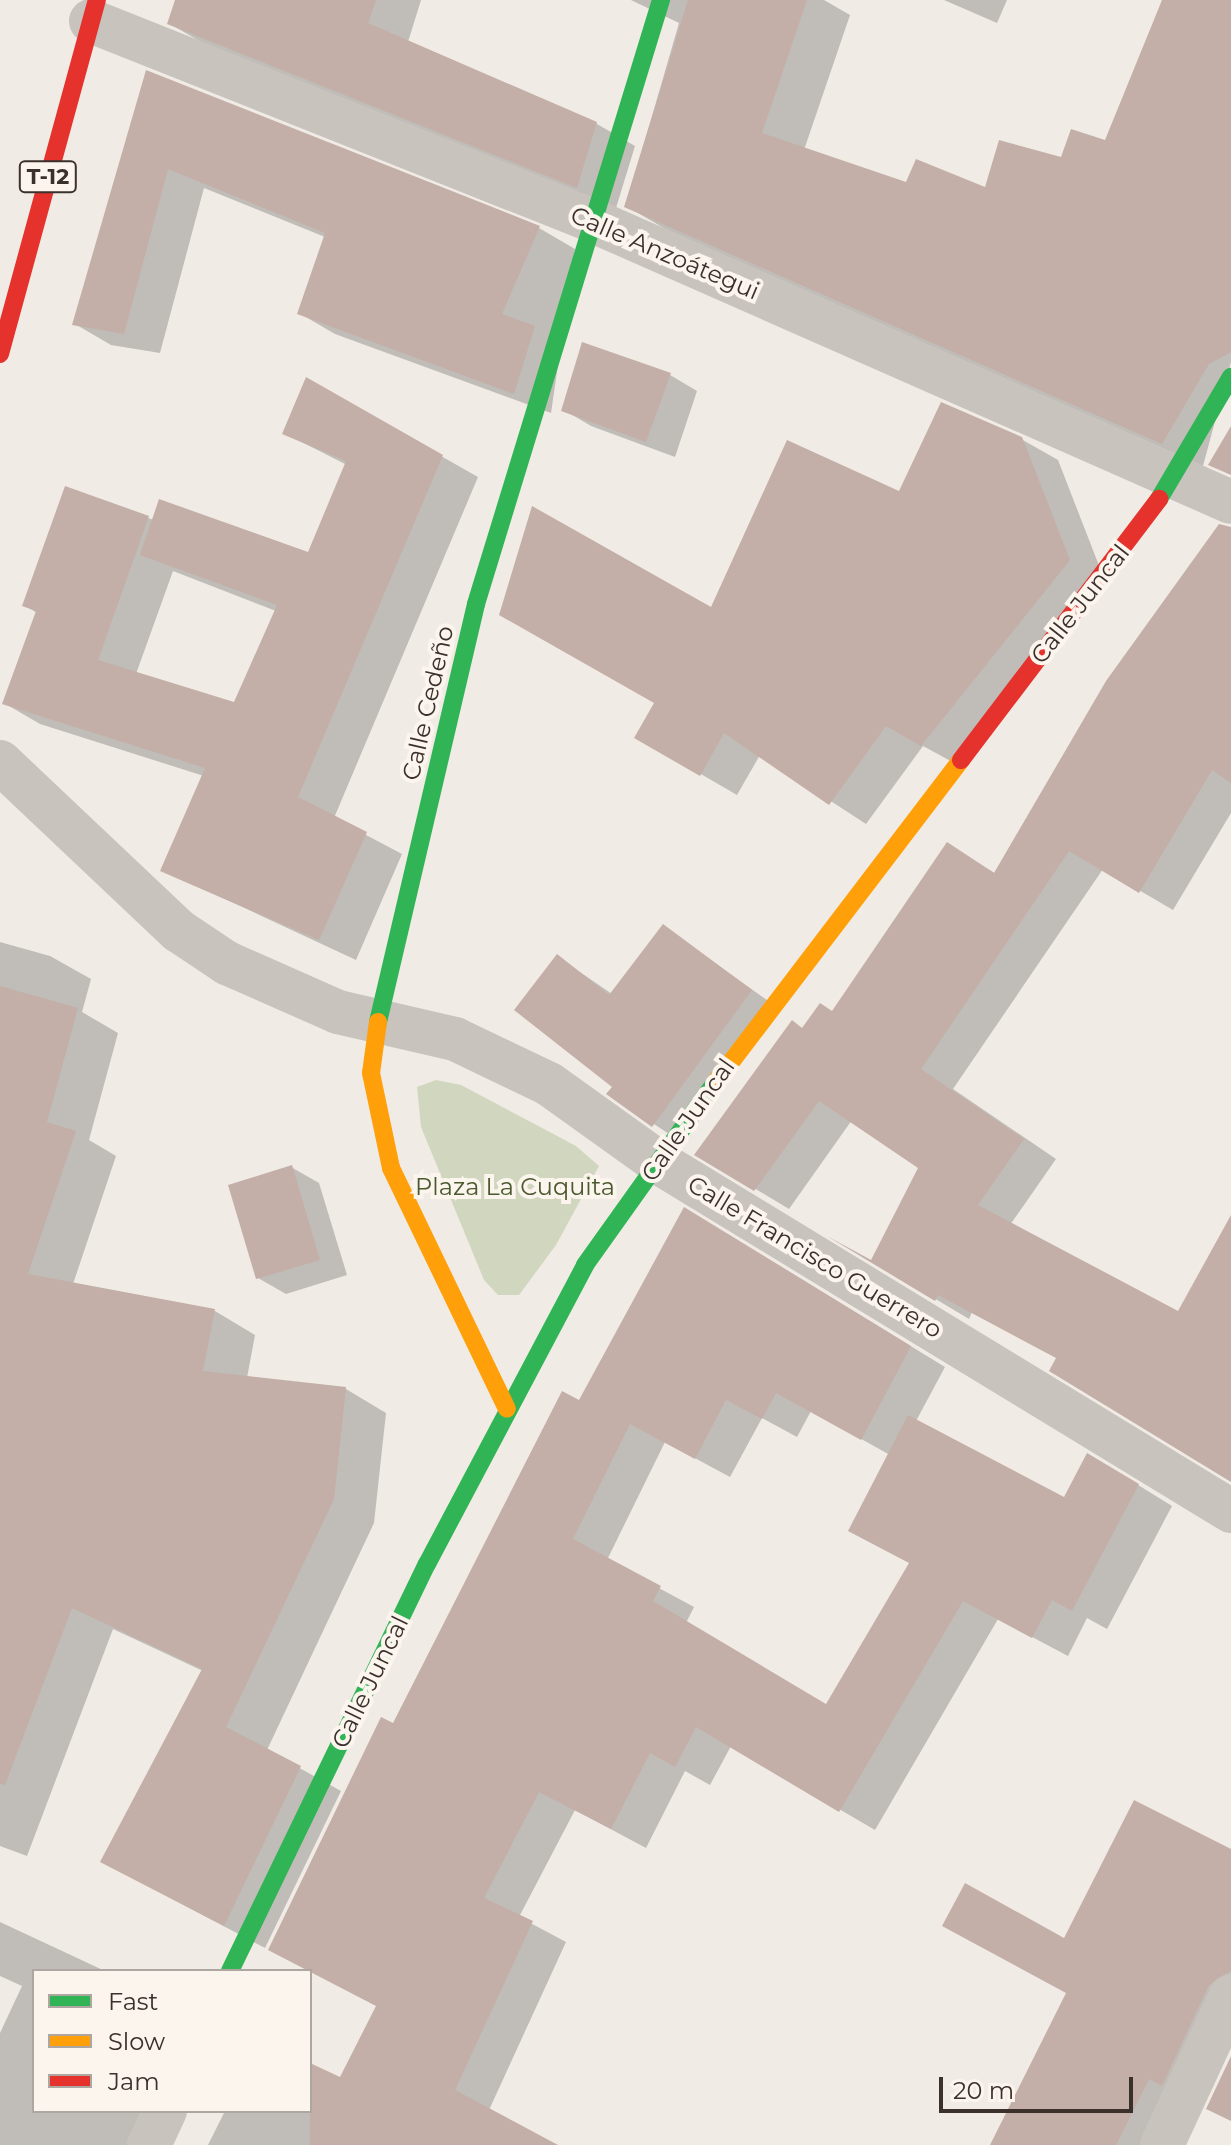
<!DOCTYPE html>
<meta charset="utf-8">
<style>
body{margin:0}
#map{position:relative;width:1231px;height:2145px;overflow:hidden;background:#f0ebe5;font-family:Montserrat,sans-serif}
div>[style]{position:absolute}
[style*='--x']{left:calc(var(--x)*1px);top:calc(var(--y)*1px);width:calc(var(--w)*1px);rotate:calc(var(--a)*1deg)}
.green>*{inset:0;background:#d1d6bf}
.shadow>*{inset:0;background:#0003}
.building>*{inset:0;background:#c3afa7}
.street>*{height:44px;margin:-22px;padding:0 22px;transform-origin:22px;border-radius:22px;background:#c9c3be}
.fast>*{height:18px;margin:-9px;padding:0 9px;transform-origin:9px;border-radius:9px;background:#30b455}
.slow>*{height:18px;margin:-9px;padding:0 9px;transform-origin:9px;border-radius:9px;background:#ff9f0a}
.jam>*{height:18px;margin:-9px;padding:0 9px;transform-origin:9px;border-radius:9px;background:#e5322d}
span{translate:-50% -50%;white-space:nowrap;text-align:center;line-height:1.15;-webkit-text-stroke:8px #fbf5ee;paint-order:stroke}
.shield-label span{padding:2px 6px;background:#fbf5ee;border:2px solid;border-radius:6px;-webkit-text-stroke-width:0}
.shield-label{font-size:22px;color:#3b302b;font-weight:700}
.street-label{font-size:24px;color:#3b302b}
.park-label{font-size:24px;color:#4a5a2e}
.legend{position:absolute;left:32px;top:1969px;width:280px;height:144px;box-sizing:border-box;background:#fbf5ee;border:2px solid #aea6a0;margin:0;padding:10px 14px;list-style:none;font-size:24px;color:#3b302b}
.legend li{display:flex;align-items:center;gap:16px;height:40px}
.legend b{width:40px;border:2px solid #aea6a0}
.scale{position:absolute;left:939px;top:2077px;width:194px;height:36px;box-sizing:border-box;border:4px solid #3b302b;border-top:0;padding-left:10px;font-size:24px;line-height:28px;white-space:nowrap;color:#3b302b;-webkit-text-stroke:6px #fbf5ee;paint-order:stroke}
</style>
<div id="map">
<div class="green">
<i style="clip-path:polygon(436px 1080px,461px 1085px,576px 1146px,599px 1166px,556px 1245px,519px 1295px,498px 1295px,484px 1280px,421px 1127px,417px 1087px)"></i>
</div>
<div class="shadow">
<i style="clip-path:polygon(177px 0,421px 0,408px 42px,597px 124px,635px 146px,616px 208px,208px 46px,170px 24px)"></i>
<i style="clip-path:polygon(631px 0,824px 0,850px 15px,804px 150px,907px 185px,986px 189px,1107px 143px,1165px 0,1231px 4px,1231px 362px,1203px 466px,667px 230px,626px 206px,679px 23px)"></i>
<i style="clip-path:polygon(944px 0,1007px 0,997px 23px)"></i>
<i style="clip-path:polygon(148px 73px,539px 228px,575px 249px,551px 413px,335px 334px,299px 313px,325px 237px,204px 188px,160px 353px,111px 345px,75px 324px)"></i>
<i style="clip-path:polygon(670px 375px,697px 391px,675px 457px,591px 426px,564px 410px)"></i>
<i style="clip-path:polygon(evenodd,307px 380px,478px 477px,334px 818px,402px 854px,356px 960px,163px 870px,204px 776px,40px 724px,4px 703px,37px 613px,24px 605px,66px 489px,154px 520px,309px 554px,347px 465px,284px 433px,307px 380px,173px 571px,276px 611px,235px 704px,136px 674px,173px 571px)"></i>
<i style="clip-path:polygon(1021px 439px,1058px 460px,1105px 581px,958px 765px,923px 746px,866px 824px,760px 755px,737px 795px,637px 737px,712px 610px,900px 494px)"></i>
<i style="clip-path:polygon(1231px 608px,1231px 813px,1173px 910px,1103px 869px,953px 1089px,1056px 1159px,1010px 1225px,1179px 1314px,1231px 1219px,1231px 1480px,1058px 1358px,972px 1312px,969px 1319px,872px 1261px,921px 1167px,852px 1120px,789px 1209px,697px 1154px,804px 1029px,834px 1013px,948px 844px,996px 874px)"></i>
<i style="clip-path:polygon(663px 926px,778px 1008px,681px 1142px,609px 1094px,615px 1087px,558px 957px,612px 994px)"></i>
<i style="clip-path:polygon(0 942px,50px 956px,91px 979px,82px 1012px,118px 1033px,89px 1140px,116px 1156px,73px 1284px,215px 1311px,255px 1335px,247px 1378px,346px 1389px,386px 1413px,374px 1523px,267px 1750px,341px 1791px,265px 1948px,144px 1884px,203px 1671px,113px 1629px,27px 1856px,0 1846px)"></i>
<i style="clip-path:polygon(291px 1167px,319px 1183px,347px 1275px,286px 1294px,258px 1278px)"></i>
<i style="clip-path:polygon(evenodd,719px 1229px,945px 1367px,916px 1421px,1065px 1500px,1122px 1475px,1172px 1506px,1107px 1629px,1087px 1618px,1068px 1656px,998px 1619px,875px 1830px,731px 1746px,710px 1785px,685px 1771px,646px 1848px,575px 1810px,519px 1917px,566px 1942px,489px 2110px,523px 2145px,208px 2145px,225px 2111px,310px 2111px,310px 2065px,341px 2080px,378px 2007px,393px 1726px,579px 1403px,719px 1229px,811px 1411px,890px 1455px,911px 1564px,827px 1707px,686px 1623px,694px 1607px,607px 1560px,665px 1442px,730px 1477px,762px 1418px,797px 1437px,811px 1411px)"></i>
<i style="clip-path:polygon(1231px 1851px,1231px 1997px,1164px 2145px,992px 2145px,1068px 1993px,1065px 1941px)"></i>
<i style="clip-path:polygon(0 1922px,105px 1971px,34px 1971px,34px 2111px,164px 2111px,148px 2145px,0 2145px,0 2033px,22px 1986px,0 1976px)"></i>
</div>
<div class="building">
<i style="clip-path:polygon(175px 0,376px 0,368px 23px,597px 122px,577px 188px,167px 24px)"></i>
<i style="clip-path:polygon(688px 0,807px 0,762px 133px,906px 182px,916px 159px,985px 187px,999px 140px,1061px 157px,1071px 129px,1105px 140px,1162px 0,1231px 0,1231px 352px,1209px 364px,1162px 444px,624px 207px)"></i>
<i style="clip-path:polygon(146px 70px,540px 226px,502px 314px,535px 326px,514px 394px,297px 314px,325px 233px,168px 169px,124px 334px,72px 325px)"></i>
<i style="clip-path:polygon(582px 342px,671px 373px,646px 442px,561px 411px)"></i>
<i style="clip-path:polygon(306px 377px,443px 455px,298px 797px,367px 832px,319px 940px,160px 871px,205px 768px,2px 704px,36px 611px,22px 606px,65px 486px,149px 516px,98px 660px,234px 702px,277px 605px,140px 555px,159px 499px,308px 552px,346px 461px,282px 434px)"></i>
<i style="clip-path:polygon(941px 402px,1022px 437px,1070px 560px,921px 746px,886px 726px,829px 805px,724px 733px,700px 776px,634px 738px,654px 703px,499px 615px,532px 506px,711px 607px,787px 440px,899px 491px)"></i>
<i style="clip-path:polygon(1231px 426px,1231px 475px,1208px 465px)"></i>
<i style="clip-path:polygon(1219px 524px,1231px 527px,1231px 783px,1212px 770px,1139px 893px,1069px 851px,921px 1069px,1024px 1139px,978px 1205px,1178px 1311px,1231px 1215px,1231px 1482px,1049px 1371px,1056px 1358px,938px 1295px,935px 1301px,827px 1236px,871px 1260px,918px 1168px,819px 1101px,754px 1191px,694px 1155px,792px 1020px,802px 1028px,820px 1003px,832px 1011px,947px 842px,994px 873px,1106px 681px)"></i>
<i style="clip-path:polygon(663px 924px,752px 990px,652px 1127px,606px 1094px,612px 1087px,514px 1010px,557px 954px,609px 995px)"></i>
<i style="clip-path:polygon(0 986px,78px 1008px,47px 1122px,76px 1131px,28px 1274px,215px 1309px,203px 1371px,346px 1387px,334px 1499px,226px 1727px,301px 1766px,224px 1926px,100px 1862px,202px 1669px,72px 1608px,5px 1785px,0 1784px)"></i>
<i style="clip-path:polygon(292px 1165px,320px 1260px,256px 1279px,228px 1185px)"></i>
<i style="clip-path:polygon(684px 1207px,911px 1346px,861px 1440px,776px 1393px,762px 1419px,726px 1400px,695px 1459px,630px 1424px,573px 1539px,661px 1586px,653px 1601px,826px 1704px,909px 1563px,848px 1531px,908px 1415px,1064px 1497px,1087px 1453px,1139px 1484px,1072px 1611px,1052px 1600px,1032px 1638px,963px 1601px,839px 1812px,696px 1727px,675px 1767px,650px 1753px,611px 1829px,539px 1792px,484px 1898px,533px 1921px,455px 2090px,558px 2145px,310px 2145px,310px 2063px,340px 2077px,376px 2006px,268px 1950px,381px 1717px,393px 1723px,562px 1391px,579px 1400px)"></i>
<i style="clip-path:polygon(1134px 1800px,1231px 1849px,1231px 1971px,1209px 1985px,1162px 2086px,1149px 2079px,1116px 2145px,990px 2145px,1066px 1993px,942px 1926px,965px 1883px,1064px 1938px)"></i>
<i style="clip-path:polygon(1231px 2056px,1231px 2121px,1206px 2109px)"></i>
</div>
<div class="street">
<i style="--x:91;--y:21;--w:538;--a:21.7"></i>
<i style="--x:591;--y:220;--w:699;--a:23.78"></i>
<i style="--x:0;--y:762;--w:246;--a:43.4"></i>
<i style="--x:179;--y:931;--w:58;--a:33.7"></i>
<i style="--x:227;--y:963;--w:121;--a:23.8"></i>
<i style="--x:338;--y:1012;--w:120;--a:13"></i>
<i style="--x:455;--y:1039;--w:104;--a:25.6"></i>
<i style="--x:549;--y:1084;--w:134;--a:35.6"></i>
<i style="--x:658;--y:1162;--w:671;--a:31.34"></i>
<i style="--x:149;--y:2145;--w:38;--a:-65"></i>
<i style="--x:1162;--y:2145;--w:164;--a:-65.2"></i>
</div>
<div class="fast">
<i style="--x:1159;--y:499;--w:142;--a:-59.5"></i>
<i style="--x:378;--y:1022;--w:429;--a:-76.8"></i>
<i style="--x:476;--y:604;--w:632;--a:-72.97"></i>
<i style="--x:230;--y:1971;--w:452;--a:-64.2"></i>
<i style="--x:427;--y:1564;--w:338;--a:-62.1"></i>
<i style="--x:585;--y:1265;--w:224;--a:-54.5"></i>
</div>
<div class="slow">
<i style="--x:378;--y:1022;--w:51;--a:97.8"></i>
<i style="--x:371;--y:1073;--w:97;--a:78.1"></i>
<i style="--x:391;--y:1168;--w:267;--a:64.3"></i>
<i style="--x:715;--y:1083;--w:406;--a:-52.7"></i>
</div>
<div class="jam">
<i style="--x:0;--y:354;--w:367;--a:-74.7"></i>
<i style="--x:961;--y:760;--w:328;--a:-52.8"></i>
</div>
<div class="shield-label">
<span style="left:48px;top:177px">T-12</span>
</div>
<div class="street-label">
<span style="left:665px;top:253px;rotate:23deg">Calle Anzoátegui</span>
<span style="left:1080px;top:604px;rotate:-52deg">Calle Juncal</span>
<span style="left:428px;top:703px;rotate:-77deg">Calle Cedeño</span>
<span style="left:688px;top:1120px;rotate:-55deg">Calle Juncal</span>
<span style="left:815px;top:1257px;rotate:31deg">Calle Francisco Guerrero</span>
<span style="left:370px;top:1682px;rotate:-64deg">Calle Juncal</span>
</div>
<div class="park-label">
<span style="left:515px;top:1187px">Plaza La Cuquita</span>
</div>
<ul class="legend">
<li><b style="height:10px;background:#30b455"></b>Fast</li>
<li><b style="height:10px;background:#ff9f0a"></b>Slow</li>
<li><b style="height:10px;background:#e5322d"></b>Jam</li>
</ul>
<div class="scale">20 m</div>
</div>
